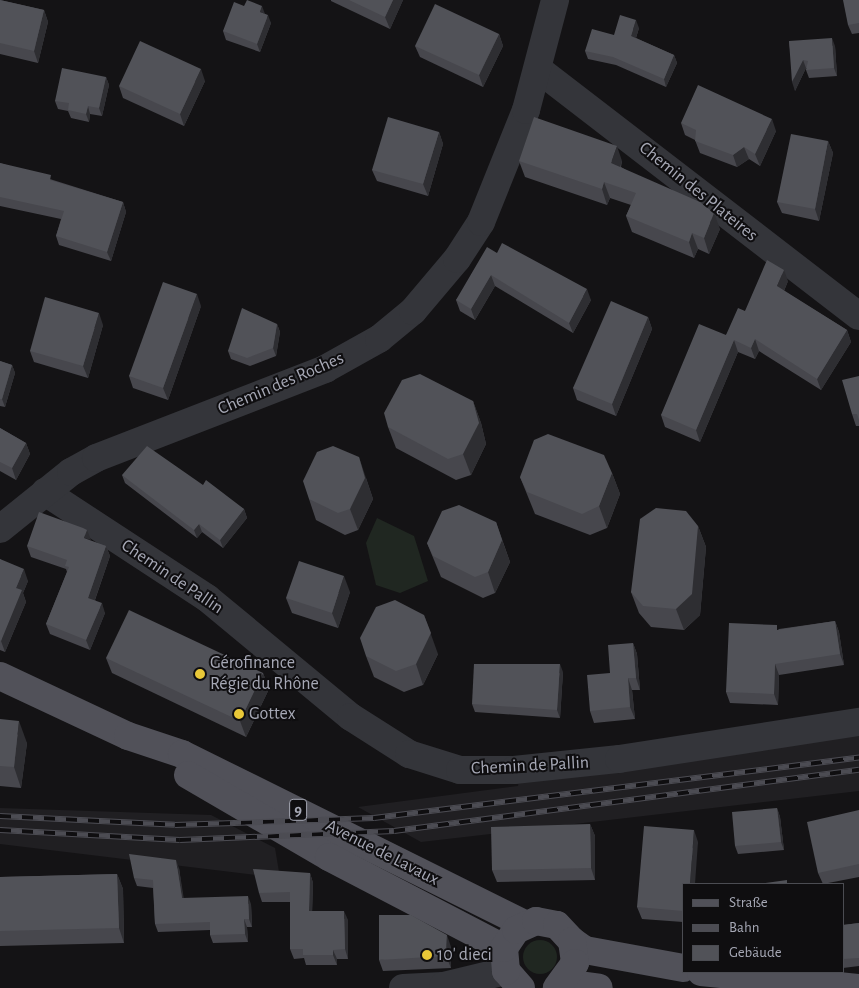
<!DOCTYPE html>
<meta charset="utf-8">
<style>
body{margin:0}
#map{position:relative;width:859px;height:988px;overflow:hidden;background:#141315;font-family:"Alegreya Sans",sans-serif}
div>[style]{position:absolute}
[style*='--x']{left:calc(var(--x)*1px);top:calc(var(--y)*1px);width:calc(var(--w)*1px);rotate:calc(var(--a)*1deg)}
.built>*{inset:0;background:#201f22}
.green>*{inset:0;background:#202721}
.round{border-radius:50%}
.minor>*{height:28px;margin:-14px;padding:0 14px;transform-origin:14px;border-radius:14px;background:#34353a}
.major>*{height:28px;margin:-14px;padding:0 14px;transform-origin:14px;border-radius:14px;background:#515159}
.rail>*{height:5.5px;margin-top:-2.75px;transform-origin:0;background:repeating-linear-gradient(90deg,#0f0e10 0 11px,#4c4c53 0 22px);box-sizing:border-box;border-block:1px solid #4c4c53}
.wall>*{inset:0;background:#47474d}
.shaded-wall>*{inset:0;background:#2e2e32}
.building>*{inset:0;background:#515258}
.dots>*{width:14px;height:14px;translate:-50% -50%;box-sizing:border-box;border:2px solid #0f0e10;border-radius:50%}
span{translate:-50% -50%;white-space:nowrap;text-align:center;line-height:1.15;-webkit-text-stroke:4px #0f0e10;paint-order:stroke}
.shield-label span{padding:1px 4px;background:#0f0e10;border:1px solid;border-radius:4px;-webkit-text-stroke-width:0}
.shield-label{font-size:16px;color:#a6a8b5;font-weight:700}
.street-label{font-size:18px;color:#a6a8b5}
.poi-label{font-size:18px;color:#a6a8b5}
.left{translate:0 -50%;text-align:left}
.legend{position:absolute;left:682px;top:883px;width:162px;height:90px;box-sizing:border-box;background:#0f0e10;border:1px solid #4b4c52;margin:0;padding:6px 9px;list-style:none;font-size:15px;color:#a6a8b5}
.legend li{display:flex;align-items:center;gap:10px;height:25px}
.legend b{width:25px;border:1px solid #4b4c52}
</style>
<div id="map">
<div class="built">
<i style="clip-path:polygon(859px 729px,859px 791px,421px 842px,358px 807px,518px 786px,520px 773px)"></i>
<i style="clip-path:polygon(0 808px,211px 815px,275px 848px,280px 878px,0 844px)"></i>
</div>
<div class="green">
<i style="clip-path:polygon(377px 518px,414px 536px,428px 581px,400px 593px,376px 585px,366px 543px)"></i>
<i class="round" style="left:523px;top:940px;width:34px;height:34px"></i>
</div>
<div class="minor">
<i style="--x:538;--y:69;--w:405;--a:37.6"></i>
<i style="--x:45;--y:492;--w:194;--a:33.2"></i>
<i style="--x:207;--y:598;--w:187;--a:39.6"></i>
<i style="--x:351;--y:717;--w:69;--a:32.5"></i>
<i style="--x:409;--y:754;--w:53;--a:17.4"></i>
<i style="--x:460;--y:770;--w:54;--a:0"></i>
<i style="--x:514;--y:770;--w:106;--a:-6"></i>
<i style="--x:619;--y:759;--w:243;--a:-8.8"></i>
<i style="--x:0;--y:529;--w:91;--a:-38.8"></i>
<i style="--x:71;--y:472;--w:29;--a:-29"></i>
<i style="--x:96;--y:458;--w:246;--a:-21.2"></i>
<i style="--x:325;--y:369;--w:62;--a:-29.1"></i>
<i style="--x:379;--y:339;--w:44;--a:-39.5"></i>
<i style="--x:413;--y:311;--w:68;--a:-49.8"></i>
<i style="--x:457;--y:259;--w:44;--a:-57"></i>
<i style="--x:481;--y:222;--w:121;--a:-68.1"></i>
<i style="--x:526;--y:110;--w:114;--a:-75.2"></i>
<i style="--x:403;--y:988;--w:40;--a:-2.9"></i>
<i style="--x:443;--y:986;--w:65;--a:-13.4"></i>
</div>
<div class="major">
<i style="--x:0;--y:676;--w:141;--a:25.1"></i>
<i style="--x:128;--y:736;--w:57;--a:18.4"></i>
<i style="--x:182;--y:754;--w:383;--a:26.4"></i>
<i style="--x:188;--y:775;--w:163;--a:30.2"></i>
<i style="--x:329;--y:857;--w:197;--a:27.5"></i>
<i style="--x:572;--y:941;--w:16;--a:35"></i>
<i style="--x:585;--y:950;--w:100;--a:10.4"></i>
<i style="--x:701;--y:972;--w:158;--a:5.8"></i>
<i style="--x:565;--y:983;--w:34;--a:8"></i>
<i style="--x:521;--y:988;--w:23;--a:-131"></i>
<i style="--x:506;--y:971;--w:23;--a:-95"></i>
<i style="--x:504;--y:948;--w:22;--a:-56"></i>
<i style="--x:516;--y:930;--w:22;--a:-24"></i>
<i style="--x:536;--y:921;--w:21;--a:11"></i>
<i style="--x:557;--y:925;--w:22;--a:47"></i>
<i style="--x:572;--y:941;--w:22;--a:82"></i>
<i style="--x:575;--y:963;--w:31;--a:126"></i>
</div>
<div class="rail">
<i style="--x:0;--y:816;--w:175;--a:2.9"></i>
<i style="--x:175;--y:825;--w:199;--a:-2"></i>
<i style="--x:374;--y:818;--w:489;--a:-7.1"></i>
<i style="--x:0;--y:830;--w:180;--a:3.2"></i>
<i style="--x:180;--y:840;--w:214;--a:-2.4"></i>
<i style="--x:394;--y:831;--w:469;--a:-7.5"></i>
</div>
<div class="wall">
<i style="clip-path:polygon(0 0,44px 10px,48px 22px,38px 63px,0 54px)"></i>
<i style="clip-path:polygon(331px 0,403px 0,390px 29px,331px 1px)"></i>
<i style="clip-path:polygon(859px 0,859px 33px,852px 34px,848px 25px)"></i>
<i style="clip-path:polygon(265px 14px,271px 23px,260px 52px,226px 40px,223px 31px)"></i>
<i style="clip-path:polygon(639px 28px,636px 38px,674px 55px,677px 63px,666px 87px,616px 65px,588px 59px,585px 51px,614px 35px)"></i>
<i style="clip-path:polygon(499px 34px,503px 46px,483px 87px,420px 57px,415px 46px)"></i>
<i style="clip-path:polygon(789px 41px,835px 46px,837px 76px,809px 78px,806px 70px,807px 68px,806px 68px,795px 91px)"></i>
<i style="clip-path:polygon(106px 77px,109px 85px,102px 116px,90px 114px,89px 122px,71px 118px,68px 111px,58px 109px,55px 101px)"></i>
<i style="clip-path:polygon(205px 81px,184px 126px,123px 98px,119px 86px)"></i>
<i style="clip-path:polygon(681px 123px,776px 131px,760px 166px,749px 159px,737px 167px,700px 153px,695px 140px,685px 135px)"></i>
<i style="clip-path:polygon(439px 132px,443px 144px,428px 196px,377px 181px,372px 170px)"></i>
<i style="clip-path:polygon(828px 141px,833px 153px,819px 221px,782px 213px,777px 202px)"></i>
<i style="clip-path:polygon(519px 161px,622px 161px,621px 167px,720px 229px,709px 254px,698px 249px,694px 258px,632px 232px,626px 216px,631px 205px,610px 198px,607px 205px,525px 177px)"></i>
<i style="clip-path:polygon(0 163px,53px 180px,123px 202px,126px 212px,111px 261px,59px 245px,56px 236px,61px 219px,0 206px)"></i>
<i style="clip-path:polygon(497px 253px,591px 300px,573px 333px,495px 286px,475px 320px,460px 311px,456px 300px)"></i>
<i style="clip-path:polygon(788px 281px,784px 291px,847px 330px,851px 342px,821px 390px,759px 351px,755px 359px,738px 352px,700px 442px,665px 427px,661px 415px,726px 335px,745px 311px)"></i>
<i style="clip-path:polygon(201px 306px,168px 400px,133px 388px,129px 376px)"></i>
<i style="clip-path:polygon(648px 317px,652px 329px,616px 416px,577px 400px,573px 388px)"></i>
<i style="clip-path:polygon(277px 324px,280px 332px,276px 356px,250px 366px,231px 359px,228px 351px)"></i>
<i style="clip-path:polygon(103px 325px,88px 378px,34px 362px,30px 351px)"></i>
<i style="clip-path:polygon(0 361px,12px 365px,15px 373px,5px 407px,0 406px)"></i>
<i style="clip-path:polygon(859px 376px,859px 426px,856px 426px,852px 414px)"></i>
<i style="clip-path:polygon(473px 401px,481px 423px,486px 444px,471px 475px,456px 480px,396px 448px,388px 427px)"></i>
<i style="clip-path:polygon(0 428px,26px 443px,30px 454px,16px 480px,0 471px)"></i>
<i style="clip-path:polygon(612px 473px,620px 494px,607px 528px,590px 535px,535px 514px,520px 477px)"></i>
<i style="clip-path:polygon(122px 475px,203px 485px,244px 509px,247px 518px,223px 548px,202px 532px,197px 538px,125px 483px)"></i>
<i style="clip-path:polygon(366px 478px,373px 499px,358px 530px,345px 535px,316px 520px,309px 499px)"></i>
<i style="clip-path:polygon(496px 522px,510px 562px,495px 593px,483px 598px,441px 577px,427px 543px)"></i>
<i style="clip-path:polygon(698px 526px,706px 547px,700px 615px,684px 630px,651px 627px,639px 613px,631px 592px)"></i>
<i style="clip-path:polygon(90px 541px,106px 546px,110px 556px,95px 600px,105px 613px,90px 650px,50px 634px,46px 624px,67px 572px,66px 569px,31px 557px,27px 546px)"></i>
<i style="clip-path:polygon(0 559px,28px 581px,23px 593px,26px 602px,5px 652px,0 650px)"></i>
<i style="clip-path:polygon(350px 592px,338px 628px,292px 613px,286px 598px)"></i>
<i style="clip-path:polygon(835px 621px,839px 632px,844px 665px,779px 675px,778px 705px,730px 703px,726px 692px,779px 629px)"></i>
<i style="clip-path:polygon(633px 643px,637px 654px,640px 690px,632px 690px,635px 719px,594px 723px,590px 711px,610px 673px)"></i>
<i style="clip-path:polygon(438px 654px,423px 685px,404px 692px,374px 677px,366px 656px)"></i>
<i style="clip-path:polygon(106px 658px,263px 673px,269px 689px,246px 737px,112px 673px)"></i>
<i style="clip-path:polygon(563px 672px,560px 718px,475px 712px,472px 704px)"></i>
<i style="clip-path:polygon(0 719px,27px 743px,21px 788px,0 786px)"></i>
<i style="clip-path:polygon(777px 808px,780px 817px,784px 850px,738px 854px,735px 846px)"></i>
<i style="clip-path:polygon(859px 810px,859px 877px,823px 884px,818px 873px)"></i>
<i style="clip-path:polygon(590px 824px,595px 836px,595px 880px,497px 882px,492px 870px)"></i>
<i style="clip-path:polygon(698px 842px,683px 884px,683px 922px,642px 919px,637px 907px)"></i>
<i style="clip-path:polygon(179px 868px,183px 898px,251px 904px,252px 927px,247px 927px,248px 942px,213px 943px,210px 935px,210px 930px,158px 932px,155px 924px,153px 888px,137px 886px,134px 878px)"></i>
<i style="clip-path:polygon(310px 873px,313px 883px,312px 911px,348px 920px,348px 959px,337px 959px,337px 965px,306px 965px,304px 958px,294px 959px,290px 949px,290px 902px,262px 902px,259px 893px)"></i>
<i style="clip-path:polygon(117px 874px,123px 889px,124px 943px,0 946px,0 877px)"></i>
<i style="clip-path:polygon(859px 923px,859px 966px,843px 968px,843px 925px)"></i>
<i style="clip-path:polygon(451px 947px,451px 968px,383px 971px,379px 960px)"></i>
</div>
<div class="shaded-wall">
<i style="clip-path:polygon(393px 0,403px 0,390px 29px,385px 17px)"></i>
<i style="clip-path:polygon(262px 6px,265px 14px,260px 12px)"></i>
<i style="clip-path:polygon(44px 10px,48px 22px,38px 63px,34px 51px)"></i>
<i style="clip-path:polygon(268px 15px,271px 23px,260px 52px,257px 44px)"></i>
<i style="clip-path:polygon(636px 20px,639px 28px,634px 44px,631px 36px)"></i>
<i style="clip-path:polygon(499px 34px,503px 46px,483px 87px,479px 75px)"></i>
<i style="clip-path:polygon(832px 38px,835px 46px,837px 76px,834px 68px)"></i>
<i style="clip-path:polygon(674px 55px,677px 63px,666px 87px,664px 79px)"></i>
<i style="clip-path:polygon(803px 60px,806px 68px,795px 91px,792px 82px)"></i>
<i style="clip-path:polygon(201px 69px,205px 81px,184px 126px,180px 114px)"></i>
<i style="clip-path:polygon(106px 77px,109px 85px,102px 116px,99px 108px)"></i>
<i style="clip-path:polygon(88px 106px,90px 114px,89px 122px,86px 114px)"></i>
<i style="clip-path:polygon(772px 119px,776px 131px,760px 166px,755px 154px)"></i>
<i style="clip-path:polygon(439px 132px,443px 144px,428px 196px,423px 184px)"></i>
<i style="clip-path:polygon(828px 141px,833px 153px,819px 221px,815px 209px)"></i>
<i style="clip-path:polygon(617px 146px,622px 161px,617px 178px,611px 163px)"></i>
<i style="clip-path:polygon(744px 147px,749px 159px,737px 167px,733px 155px)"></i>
<i style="clip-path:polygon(604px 182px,610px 198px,607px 205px,602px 189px)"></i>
<i style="clip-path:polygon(123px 202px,126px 212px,111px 261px,107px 252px)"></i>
<i style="clip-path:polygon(714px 213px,720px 229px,709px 254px,704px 238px)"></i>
<i style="clip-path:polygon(692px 233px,698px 249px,694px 258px,689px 242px)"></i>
<i style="clip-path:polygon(784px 270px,788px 281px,781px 298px,777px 286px)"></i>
<i style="clip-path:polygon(491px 275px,495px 286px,475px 320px,471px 309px)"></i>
<i style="clip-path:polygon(587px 289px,591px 300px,573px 333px,569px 323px)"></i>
<i style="clip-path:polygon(197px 294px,201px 306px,168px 400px,163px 388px)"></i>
<i style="clip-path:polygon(99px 313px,103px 325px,88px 378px,83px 366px)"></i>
<i style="clip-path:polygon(648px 317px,652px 329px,616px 416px,612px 404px)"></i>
<i style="clip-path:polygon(277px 324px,280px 332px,276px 356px,273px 348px)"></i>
<i style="clip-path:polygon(847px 330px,851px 342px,821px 390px,817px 379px)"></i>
<i style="clip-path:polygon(755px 339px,759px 351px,755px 359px,751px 348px)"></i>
<i style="clip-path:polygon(734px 340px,738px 352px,700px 442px,696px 430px)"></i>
<i style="clip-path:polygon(12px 365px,15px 373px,5px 407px,2px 399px)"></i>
<i style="clip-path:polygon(473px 401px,481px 423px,486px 444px,471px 475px,463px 454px)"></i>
<i style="clip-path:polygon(26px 443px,30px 454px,16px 480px,12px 468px)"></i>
<i style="clip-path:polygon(359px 457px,373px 499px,358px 530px,350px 509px)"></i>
<i style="clip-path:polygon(612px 473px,620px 494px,607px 528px,599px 506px)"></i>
<i style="clip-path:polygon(244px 509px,247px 518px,223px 548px,220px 540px)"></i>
<i style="clip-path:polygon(199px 524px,202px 532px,197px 538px,194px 530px)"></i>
<i style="clip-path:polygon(698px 526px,706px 547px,700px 615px,684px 630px,676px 609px)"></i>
<i style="clip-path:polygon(87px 530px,91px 540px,84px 538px)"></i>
<i style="clip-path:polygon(502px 540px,510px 562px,495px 593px,488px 572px)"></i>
<i style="clip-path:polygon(106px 546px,110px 556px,92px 608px,88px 598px)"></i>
<i style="clip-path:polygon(24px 569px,28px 581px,23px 593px,26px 602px,5px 652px,1px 641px,16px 588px)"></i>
<i style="clip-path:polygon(344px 576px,350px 592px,338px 628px,332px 613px)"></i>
<i style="clip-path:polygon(102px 603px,105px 613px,90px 650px,86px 640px)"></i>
<i style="clip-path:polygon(424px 615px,438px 654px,423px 685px,416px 664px)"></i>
<i style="clip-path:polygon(835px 621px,839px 632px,844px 665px,840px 654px)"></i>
<i style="clip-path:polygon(633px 643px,637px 654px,640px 690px,636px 678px)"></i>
<i style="clip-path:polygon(560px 664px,563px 672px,560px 718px,557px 710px)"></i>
<i style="clip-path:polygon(775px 664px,779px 675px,778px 705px,774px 694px)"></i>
<i style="clip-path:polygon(263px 673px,269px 689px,246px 737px,240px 721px)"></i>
<i style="clip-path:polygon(628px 678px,632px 690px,635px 719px,630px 707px)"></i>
<i style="clip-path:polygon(19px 721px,27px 743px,21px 788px,14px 767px)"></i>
<i style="clip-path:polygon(777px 808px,780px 817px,784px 850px,781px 842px)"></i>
<i style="clip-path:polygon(590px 824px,595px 836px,595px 880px,591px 868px)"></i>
<i style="clip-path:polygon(694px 830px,698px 842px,695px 884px,690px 884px)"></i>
<i style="clip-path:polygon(176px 860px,179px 868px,185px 906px,182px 898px)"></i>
<i style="clip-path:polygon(310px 873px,313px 883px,312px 920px,309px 911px)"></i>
<i style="clip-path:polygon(117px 874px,123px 889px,124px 943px,119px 928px)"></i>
<i style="clip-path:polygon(248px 896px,251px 904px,252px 927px,249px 919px)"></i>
<i style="clip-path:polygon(344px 911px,348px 920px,348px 959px,345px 949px)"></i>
<i style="clip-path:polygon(244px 919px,247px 927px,248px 942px,245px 934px)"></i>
<i style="clip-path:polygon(447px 935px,451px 947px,451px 968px,446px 956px)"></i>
<i style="clip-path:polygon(333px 950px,337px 959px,337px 965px,333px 955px)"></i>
</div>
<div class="building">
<i style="clip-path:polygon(0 0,44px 10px,34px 51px,0 43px)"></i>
<i style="clip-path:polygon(247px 0,262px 6px,260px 12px,268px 15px,257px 44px,223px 31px,234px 2px,244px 6px)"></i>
<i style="clip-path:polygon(349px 0,393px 0,385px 17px)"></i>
<i style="clip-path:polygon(843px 0,859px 0,859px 23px,848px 25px)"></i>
<i style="clip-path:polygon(435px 4px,499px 34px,479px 75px,415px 46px)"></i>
<i style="clip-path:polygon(620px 15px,636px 20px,631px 36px,674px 55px,664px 79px,613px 57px,585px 51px,592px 29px,614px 35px)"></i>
<i style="clip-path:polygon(832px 38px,834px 68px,806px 70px,808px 61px,803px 60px,792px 82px,789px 41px)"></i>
<i style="clip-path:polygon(140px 41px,201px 69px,180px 114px,119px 86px)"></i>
<i style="clip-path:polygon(62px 68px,106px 77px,99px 108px,88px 106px,86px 114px,68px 110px,69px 103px,55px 101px)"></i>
<i style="clip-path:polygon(698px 85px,772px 119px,755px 154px,744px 147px,733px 155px,695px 141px,696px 130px,681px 123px)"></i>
<i style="clip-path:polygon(388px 117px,439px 132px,423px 184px,372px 170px)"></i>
<i style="clip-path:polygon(534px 117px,617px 146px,611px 163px,700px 202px,714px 213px,704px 238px,692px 233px,689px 242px,626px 216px,636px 193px,604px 182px,602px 189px,519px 161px)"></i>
<i style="clip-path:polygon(791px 134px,828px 141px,815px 209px,777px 202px)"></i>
<i style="clip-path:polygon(0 163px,51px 175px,50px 180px,123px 202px,107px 252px,56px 236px,64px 211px,0 197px)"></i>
<i style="clip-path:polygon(502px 243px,587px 289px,569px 323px,491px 275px,471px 309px,456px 300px,487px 247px,497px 253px)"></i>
<i style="clip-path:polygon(767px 260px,784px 270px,777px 286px,847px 330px,817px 379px,755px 339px,751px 348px,734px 340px,696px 430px,661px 415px,699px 324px,726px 335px,738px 308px,745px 311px)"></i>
<i style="clip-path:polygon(163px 282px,197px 294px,163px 388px,129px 376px)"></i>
<i style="clip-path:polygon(45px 297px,99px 313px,83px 366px,30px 351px)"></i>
<i style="clip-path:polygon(611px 301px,648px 317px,612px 404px,573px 388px)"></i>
<i style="clip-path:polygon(242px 308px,277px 324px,273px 348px,247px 358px,228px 351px)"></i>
<i style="clip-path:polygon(0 361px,12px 365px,2px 399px,0 399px)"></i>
<i style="clip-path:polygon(420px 374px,473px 401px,479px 423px,463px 454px,448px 459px,388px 427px,384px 413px,402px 380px)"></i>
<i style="clip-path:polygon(859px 376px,859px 420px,857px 414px,852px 414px,842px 380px)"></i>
<i style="clip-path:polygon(0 428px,26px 443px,12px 468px,0 462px)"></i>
<i style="clip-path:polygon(548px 434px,604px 455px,612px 473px,599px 506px,582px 514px,527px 492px,520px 477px,534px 440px)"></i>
<i style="clip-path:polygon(147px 446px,203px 485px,206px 480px,244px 509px,220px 540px,199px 524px,194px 530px,122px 475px)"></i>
<i style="clip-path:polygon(333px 446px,359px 457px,365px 478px,350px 509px,338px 513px,309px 499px,303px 481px,317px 452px)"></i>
<i style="clip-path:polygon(459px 505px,496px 522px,502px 540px,488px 572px,475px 577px,433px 556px,427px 543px,442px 511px)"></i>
<i style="clip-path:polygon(656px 508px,686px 511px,698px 526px,692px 594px,676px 609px,643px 606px,631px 592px,640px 519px)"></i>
<i style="clip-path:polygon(39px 512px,83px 528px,87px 530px,84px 538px,106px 546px,88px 598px,102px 603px,86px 640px,46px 624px,69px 567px,65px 566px,67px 560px,27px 546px)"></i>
<i style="clip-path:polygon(0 559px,24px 569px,16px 588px,22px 590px,1px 641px,0 640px)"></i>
<i style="clip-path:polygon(299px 561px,344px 576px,332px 613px,286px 598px)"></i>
<i style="clip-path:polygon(395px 600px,424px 615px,431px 633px,416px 664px,396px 671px,366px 656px,360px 638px,376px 607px)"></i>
<i style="clip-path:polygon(129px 610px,263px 673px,240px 721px,106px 658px)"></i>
<i style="clip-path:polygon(835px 621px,840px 654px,775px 664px,774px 694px,726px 692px,729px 623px,777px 625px,777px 630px)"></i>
<i style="clip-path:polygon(633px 643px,636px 678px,628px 678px,630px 707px,590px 711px,587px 675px,610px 673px,608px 645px)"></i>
<i style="clip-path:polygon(474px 664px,560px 664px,557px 710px,472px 704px)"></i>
<i style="clip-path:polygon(0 719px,19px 721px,14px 767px,0 766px)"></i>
<i style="clip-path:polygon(777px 808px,781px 842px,735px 846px,732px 812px)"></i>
<i style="clip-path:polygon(859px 810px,859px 864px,818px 873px,807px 822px)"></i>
<i style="clip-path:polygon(590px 824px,591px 868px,492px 870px,491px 827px)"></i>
<i style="clip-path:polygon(644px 826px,694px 830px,690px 884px,683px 884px,683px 911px,637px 907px)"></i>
<i style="clip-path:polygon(129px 854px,176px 860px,182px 898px,248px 896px,249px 919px,244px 919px,245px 934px,210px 935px,210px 922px,155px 924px,153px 880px,134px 878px)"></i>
<i style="clip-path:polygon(253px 869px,310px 873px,309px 911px,344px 911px,345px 949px,333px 950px,333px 955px,303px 955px,303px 949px,290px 949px,290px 892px,259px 893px)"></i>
<i style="clip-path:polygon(117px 874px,119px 928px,0 931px,0 877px)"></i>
<i style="clip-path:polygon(787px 880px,787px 884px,758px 884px)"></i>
<i style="clip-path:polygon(379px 915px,411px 915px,447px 935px,446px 956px,379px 960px)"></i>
<i style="clip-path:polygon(859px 923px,859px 958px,843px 959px,843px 925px)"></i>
</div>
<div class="dots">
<i style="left:200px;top:674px;background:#e9c838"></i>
<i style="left:239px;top:714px;background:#e9c838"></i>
<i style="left:427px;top:955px;background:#e9c838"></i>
</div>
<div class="shield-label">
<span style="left:298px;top:810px">9</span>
</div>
<div class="street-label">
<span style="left:698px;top:192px;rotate:39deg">Chemin des Plateires</span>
<span style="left:281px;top:384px;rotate:-23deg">Chemin des Roches</span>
<span style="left:172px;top:577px;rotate:34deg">Chemin de Pallin</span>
<span style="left:530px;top:766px;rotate:-3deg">Chemin de Pallin</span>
<span style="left:382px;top:853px;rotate:27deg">Avenue de Lavaux</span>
</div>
<div class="poi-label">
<span class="left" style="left:210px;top:674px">Gérofinance<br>Régie du Rhône</span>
<span class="left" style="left:249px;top:714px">Gottex</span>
<span class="left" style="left:437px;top:955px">10' dieci</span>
</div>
<ul class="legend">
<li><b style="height:6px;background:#515159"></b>Straße</li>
<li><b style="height:6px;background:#4c4c53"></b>Bahn</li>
<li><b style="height:14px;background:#515258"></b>Gebäude</li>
</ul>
</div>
